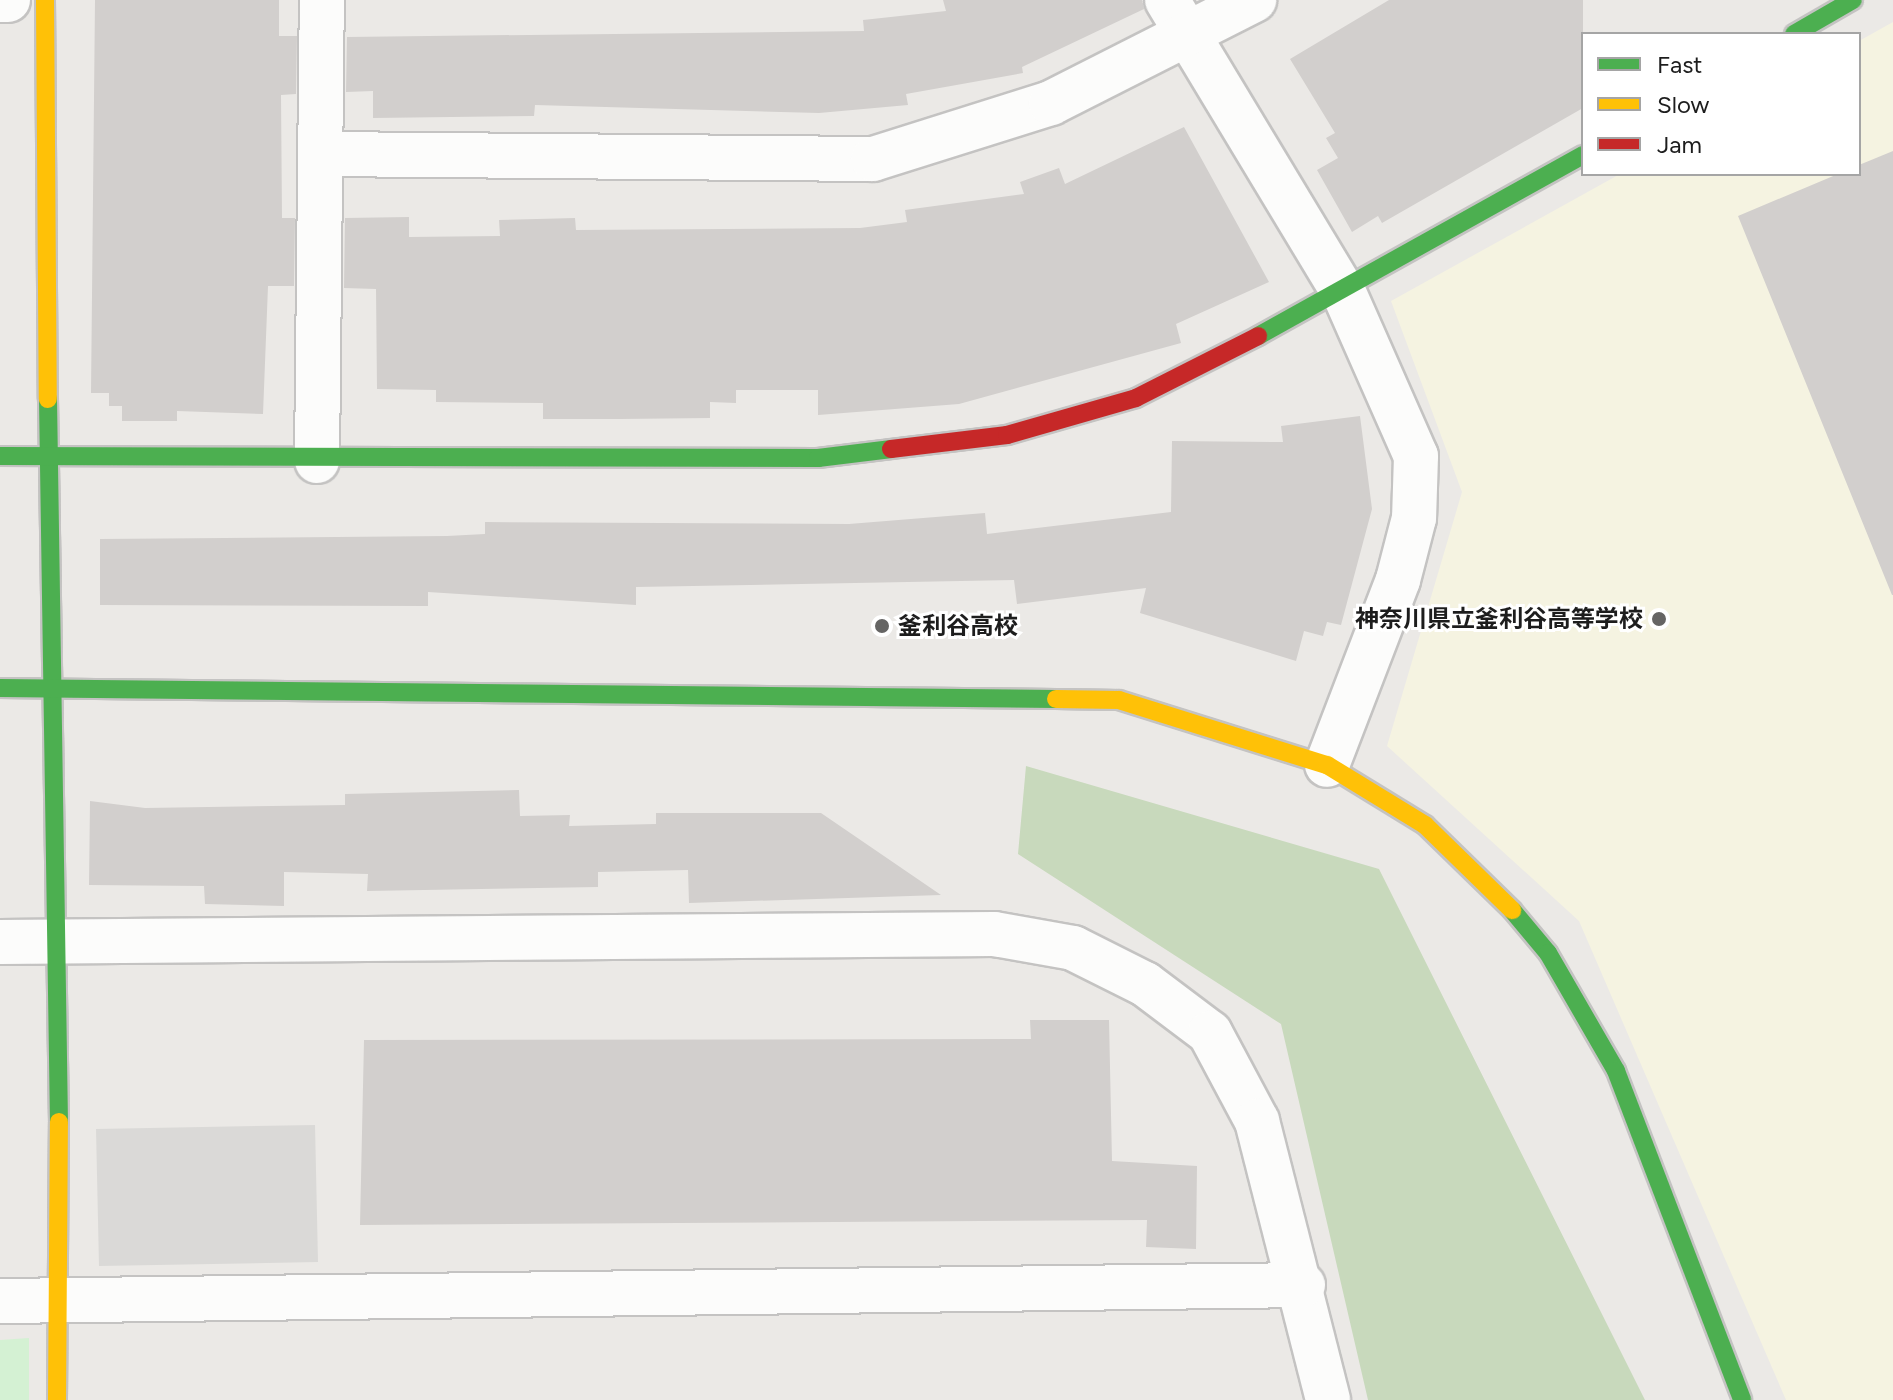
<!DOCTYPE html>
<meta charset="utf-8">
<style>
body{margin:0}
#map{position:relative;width:1893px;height:1400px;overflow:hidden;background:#ebe9e6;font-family:Figtree,"Noto Sans JP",sans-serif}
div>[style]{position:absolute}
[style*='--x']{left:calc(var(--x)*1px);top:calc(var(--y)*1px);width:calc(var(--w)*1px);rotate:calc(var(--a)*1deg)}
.residential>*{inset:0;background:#dad9d7}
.education>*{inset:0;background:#f5f3e1}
.forest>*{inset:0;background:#c8d9bc}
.park>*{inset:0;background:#d4f1d3}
.building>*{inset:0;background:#d2cfcd}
.roads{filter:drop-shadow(2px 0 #c4c3c2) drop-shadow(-2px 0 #c4c3c2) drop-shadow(0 2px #c4c3c2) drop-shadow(0 -2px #c4c3c2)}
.street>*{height:44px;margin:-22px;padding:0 22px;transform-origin:22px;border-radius:22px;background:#fcfcfb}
.fast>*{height:18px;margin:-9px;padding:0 9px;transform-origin:9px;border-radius:9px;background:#4caf50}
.slow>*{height:18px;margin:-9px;padding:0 9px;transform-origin:9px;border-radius:9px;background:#ffc107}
.jam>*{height:18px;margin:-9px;padding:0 9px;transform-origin:9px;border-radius:9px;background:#c62828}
.dots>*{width:22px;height:22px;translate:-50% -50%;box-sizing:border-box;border:4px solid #fff;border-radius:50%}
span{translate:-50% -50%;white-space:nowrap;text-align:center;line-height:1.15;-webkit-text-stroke:6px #fff;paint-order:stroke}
.poi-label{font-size:24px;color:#1d1d1d;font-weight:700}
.right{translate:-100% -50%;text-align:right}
.left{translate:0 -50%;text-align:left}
.legend{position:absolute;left:1581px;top:32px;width:280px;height:144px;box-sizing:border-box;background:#fff;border:2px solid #a5a5a5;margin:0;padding:10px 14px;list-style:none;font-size:24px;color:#1d1d1d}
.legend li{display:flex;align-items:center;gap:16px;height:40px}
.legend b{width:40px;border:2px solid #a5a5a5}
</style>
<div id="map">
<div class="residential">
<i style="clip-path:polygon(315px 1125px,318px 1262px,99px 1266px,96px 1129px)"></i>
</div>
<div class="education">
<i style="clip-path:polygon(1893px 22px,1893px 1400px,1786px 1400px,1579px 921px,1387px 746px,1462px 492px,1391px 301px,1620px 174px,1859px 174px,1859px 41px)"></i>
</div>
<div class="forest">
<i style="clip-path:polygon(1026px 766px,1379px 869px,1645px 1400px,1368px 1400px,1281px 1024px,1018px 854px)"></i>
</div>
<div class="park">
<i style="clip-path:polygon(29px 1338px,29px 1400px,0 1400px,0 1340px)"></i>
</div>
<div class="building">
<i style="clip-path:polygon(95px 0,279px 0,279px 36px,297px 36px,296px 94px,281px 95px,282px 218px,295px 218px,294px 286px,268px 286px,263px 414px,177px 411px,177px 421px,122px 421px,122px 406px,109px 406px,109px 393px,91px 393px)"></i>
<i style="clip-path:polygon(943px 0,1142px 0,1144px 9px,1022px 67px,1023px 73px,906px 94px,908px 105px,819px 113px,535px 105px,534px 116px,373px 118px,373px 91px,346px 92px,347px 37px,864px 31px,863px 20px,946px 11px)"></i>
<i style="clip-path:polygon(1389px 0,1583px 0,1583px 108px,1382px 223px,1378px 216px,1352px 232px,1317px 170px,1338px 158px,1326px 138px,1335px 133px,1290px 59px)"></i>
<i style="clip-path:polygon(1184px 127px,1269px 282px,1176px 324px,1181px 343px,959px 404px,818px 415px,818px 390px,736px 390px,736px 403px,710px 402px,710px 418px,620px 419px,543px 419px,543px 403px,436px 402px,436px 390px,377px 389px,376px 289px,344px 288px,345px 218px,409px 217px,409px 237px,500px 236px,499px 220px,575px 218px,576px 230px,860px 228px,907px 222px,905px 210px,1024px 194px,1020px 182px,1059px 168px,1065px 184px)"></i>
<i style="clip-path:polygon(1893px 151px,1893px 595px,1892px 595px,1738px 216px,1838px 174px,1859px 174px,1859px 165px)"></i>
<i style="clip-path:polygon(1360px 416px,1372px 509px,1341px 625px,1327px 622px,1323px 636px,1304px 631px,1296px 661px,1140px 613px,1146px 588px,1017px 604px,1014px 580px,636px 587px,636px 605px,428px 592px,428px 606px,100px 605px,100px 539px,447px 536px,485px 534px,485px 522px,849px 524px,985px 513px,987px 534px,1171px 512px,1172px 441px,1283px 442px,1281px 426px)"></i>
<i style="clip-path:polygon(519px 790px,520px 816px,570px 815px,569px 826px,656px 824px,656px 813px,821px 813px,941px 895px,689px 903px,688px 870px,598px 872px,598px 887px,367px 891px,368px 874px,284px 872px,284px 906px,205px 904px,204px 886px,89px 885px,90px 801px,145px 808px,345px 805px,345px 794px)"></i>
<i style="clip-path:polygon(1030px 1020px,1109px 1020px,1112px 1161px,1197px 1166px,1196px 1249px,1146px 1247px,1147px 1220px,360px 1225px,364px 1040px,1031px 1039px)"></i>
</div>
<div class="roads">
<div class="street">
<i style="--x:0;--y:0;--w:8;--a:0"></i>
<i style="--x:1167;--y:0;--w:342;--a:58.9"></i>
<i style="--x:1344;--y:293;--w:178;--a:66.2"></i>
<i style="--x:1416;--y:456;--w:62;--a:91.8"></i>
<i style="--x:1414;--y:518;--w:64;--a:104.5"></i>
<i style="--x:1398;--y:580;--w:198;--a:111"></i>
<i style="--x:322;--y:154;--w:551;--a:0.52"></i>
<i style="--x:873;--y:159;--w:187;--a:-17.5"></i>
<i style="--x:1051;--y:103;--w:228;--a:-26.9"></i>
<i style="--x:317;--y:461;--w:461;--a:-89.4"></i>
<i style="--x:0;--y:942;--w:994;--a:-0.46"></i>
<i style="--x:994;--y:934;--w:80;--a:10"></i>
<i style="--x:1073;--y:948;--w:80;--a:26.6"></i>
<i style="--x:1145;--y:984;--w:81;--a:37"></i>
<i style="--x:1210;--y:1033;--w:100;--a:61.9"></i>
<i style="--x:1257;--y:1121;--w:288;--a:75.7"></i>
<i style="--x:0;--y:1301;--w:1303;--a:-0.7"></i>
</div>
<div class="fast">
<i style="--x:1794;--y:34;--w:68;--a:-30"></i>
<i style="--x:1258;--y:336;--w:372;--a:-29.1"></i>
<i style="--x:48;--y:399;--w:723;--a:89.13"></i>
<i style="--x:0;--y:456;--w:818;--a:0.14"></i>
<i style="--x:818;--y:458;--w:74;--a:-7"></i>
<i style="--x:0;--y:688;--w:1056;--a:0.6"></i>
<i style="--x:1512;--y:910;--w:56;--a:50.1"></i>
<i style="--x:1548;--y:953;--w:136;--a:60"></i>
<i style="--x:1616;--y:1071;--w:352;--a:69"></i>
</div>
<div class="slow">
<i style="--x:45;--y:0;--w:399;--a:89.6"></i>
<i style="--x:1056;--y:699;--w:63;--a:0.9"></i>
<i style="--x:1119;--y:700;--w:218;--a:17.4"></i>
<i style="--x:1327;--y:765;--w:115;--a:31.5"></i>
<i style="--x:1425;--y:825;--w:122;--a:44.3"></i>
<i style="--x:57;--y:1400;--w:278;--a:-89.6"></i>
</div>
<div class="jam">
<i style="--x:891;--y:449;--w:117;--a:-6.9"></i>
<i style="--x:1007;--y:435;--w:134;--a:-16"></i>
<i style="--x:1136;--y:398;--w:137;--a:-26.9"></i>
</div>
</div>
<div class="dots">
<i style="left:1659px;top:619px;background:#656463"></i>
<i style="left:882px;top:626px;background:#656463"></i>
</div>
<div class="poi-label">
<span class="right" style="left:1643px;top:619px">神奈川県立釜利谷高等学校</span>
<span class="left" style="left:898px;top:626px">釜利谷高校</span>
</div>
<ul class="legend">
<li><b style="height:10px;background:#4caf50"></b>Fast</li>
<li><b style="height:10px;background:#ffc107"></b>Slow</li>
<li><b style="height:10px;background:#c62828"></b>Jam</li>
</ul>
</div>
